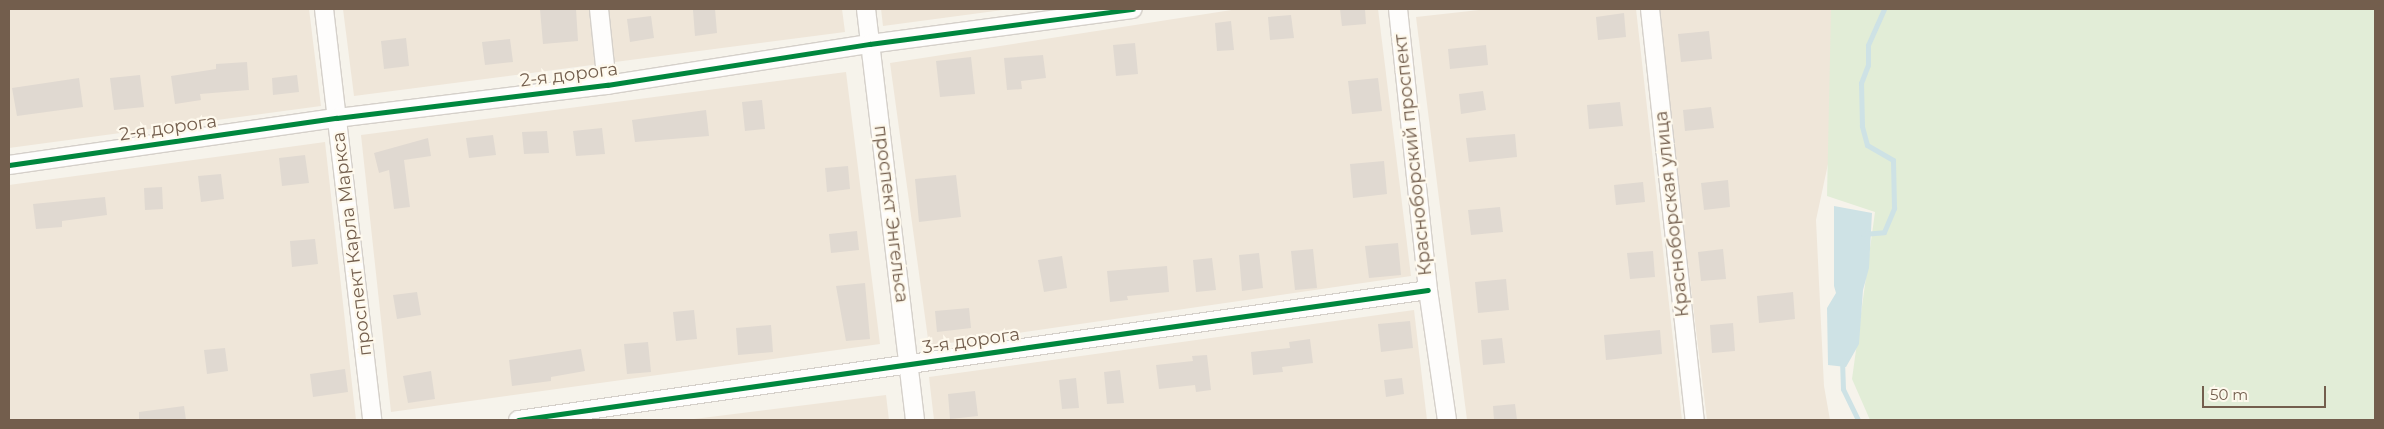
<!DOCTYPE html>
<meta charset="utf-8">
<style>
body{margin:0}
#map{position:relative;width:2384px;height:429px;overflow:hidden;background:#f6f3eb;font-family:Montserrat,sans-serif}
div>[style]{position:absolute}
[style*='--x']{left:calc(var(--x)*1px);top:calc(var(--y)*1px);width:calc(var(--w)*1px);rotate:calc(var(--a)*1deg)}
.residential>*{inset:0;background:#efe6d9}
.green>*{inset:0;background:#e2edd7}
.water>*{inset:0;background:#cee2e5}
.stream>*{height:5px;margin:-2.5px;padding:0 2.5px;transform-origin:2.5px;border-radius:2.5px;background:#cee2e5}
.building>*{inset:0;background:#e0d9d1}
.roads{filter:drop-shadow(1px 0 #d5d0ca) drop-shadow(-1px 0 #d5d0ca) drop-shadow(0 1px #d5d0ca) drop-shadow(0 -1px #d5d0ca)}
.minor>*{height:18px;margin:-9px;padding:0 9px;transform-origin:9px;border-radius:9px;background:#fefdfc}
.cycleway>*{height:5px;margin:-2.5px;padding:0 2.5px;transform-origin:2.5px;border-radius:2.5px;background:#00873e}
span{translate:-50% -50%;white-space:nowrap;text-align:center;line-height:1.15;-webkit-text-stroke:4.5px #fef9ed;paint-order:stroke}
.street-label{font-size:18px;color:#735e4d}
.frame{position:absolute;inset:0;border:10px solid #735e4d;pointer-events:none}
.scale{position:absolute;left:2202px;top:386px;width:124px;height:22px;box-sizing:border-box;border:2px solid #735e4d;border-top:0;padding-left:6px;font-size:15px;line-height:18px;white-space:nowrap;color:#735e4d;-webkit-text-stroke:4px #fef9ed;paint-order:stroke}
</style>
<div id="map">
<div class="residential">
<i style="clip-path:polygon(9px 9px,309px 9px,321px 106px,9px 148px)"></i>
<i style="clip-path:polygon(343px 9px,842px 9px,845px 32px,354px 96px)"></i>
<i style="clip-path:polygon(881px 9px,1010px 9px,883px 26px)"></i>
<i style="clip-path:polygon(1238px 9px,1378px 9px,1411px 276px,929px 346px,890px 63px)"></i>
<i style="clip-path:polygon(1488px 9px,1636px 9px,1682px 420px,1467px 420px,1416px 17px)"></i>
<i style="clip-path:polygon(1657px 9px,1854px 9px,1834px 136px,1816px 220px,1824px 386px,1830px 420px,1707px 420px)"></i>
<i style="clip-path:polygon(846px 72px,880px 344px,391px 412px,361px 135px)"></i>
<i style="clip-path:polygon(325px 142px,356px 420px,9px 420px,9px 185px)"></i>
<i style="clip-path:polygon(1414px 310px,1427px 420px,934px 420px,929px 377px)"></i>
<i style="clip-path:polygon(886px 395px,889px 420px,686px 420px)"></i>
</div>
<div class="green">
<i style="clip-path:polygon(1831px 9px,2375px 9px,2375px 420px,1870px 420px,1852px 379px,1875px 212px,1827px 196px)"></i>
</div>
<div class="water">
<i style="clip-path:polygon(1834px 206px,1872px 213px,1869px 268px,1863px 290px,1859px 344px,1846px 367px,1828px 365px,1827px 308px,1836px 293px,1834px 286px)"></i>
</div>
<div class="stream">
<i style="--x:1863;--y:234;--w:21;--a:-5"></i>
<i style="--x:1884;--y:232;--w:26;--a:-67"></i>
<i style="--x:1894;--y:208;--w:48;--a:-91.2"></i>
<i style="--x:1893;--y:160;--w:30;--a:-150"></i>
<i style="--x:1867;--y:145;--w:20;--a:-105"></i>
<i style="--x:1862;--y:126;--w:43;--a:-91.3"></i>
<i style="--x:1861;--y:83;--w:19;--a:-69"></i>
<i style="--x:1868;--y:65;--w:20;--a:-90"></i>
<i style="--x:1868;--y:45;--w:39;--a:-66"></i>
<i style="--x:1842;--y:360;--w:29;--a:88"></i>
<i style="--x:1843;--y:389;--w:34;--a:64"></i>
</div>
<div class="building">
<i style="clip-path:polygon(540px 9px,576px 9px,578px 41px,543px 44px)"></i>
<i style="clip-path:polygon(708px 9px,715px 9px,717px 33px,695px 36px,693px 10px)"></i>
<i style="clip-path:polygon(1340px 9px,1365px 9px,1366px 24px,1342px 26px)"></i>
<i style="clip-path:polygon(1624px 13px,1626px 37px,1598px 40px,1596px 17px)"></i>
<i style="clip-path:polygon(1291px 15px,1294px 38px,1270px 40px,1268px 17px)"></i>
<i style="clip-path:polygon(651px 16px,654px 38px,630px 42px,627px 19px)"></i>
<i style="clip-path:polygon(1231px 21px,1234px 50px,1217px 51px,1215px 23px)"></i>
<i style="clip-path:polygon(1709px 31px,1712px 59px,1681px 62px,1678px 34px)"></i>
<i style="clip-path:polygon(406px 38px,409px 66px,384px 69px,381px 41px)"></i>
<i style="clip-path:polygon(510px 39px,513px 62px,485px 65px,482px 42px)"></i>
<i style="clip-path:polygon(1135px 43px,1138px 74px,1116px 76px,1113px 45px)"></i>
<i style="clip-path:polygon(1486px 45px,1488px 65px,1450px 69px,1448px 49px)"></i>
<i style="clip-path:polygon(1043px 55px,1046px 78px,1021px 81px,1022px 89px,1007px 90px,1004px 58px)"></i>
<i style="clip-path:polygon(971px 57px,975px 94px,940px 97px,936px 61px)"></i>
<i style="clip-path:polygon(247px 62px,249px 90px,200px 94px,201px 100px,175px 104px,171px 76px,216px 69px,216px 64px)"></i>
<i style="clip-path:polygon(140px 75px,144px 107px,114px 110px,110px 78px)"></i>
<i style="clip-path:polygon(297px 75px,299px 92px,273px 95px,272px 78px)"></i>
<i style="clip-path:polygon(79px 78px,83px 107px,17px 116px,12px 88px)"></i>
<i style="clip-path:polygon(1378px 78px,1382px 111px,1352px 114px,1348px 81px)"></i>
<i style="clip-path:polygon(1483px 91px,1486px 110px,1461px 114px,1459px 94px)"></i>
<i style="clip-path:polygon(762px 100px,765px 129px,745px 131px,742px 102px)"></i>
<i style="clip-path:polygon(1620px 102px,1623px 126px,1589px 129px,1587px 105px)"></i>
<i style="clip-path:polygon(1711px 107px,1714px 128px,1685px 131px,1683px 110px)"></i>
<i style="clip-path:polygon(706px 110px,709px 136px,635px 142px,632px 120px)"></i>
<i style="clip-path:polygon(602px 128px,605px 154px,576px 156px,573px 131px)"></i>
<i style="clip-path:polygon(547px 131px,549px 153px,524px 154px,522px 132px)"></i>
<i style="clip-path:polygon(1515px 134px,1517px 157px,1469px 162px,1466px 138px)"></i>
<i style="clip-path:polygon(493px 135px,496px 155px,469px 158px,466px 138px)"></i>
<i style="clip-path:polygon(428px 138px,431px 156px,404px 160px,410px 207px,394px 209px,389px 170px,379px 173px,374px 153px)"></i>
<i style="clip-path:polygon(305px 155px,309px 183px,282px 186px,279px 158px)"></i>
<i style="clip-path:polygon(1384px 161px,1387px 194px,1353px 198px,1350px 164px)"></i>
<i style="clip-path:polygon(848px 166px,850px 189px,827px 192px,825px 168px)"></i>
<i style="clip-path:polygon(221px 174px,224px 199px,201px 202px,198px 176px)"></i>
<i style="clip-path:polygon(956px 175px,961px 217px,919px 222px,915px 179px)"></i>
<i style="clip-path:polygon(1728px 180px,1730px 207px,1704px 210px,1701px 183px)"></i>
<i style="clip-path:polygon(1643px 182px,1645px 202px,1616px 205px,1614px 185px)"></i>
<i style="clip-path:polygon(162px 187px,163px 209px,145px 210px,144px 188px)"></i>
<i style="clip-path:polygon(105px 197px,107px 215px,62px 221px,62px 227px,36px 229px,33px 204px)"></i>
<i style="clip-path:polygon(1500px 207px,1503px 232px,1471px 235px,1468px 210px)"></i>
<i style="clip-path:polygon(857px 231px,859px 250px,831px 253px,829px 234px)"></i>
<i style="clip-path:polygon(315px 239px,318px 264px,292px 267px,290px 241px)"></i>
<i style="clip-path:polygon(1398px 243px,1401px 275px,1369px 278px,1365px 246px)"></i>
<i style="clip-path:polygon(1313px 249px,1317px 288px,1295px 290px,1291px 251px)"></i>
<i style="clip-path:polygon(1723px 249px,1726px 279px,1701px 281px,1698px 252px)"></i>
<i style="clip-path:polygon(1653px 251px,1655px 277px,1630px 279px,1627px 253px)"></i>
<i style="clip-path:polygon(1259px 253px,1263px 288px,1242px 291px,1239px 255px)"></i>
<i style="clip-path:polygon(1062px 256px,1067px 288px,1044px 292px,1038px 260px)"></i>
<i style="clip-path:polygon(1212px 258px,1216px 290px,1196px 292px,1193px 260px)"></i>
<i style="clip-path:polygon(1167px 266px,1169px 292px,1127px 296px,1128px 300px,1110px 302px,1107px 271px)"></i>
<i style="clip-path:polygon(1506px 279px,1509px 310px,1478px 313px,1475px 282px)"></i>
<i style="clip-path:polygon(865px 283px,870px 339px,846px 341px,836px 286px)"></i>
<i style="clip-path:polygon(417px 292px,421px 315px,397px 319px,393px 295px)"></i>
<i style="clip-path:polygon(1793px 292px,1795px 319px,1759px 323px,1757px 296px)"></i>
<i style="clip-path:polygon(969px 308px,971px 328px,937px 332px,935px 311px)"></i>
<i style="clip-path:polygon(694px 310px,697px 339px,676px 341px,673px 312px)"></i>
<i style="clip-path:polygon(1410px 321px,1413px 348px,1381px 352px,1378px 324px)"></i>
<i style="clip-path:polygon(1733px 323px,1735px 351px,1712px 353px,1710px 325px)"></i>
<i style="clip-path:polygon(771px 325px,773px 352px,738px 355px,736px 328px)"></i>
<i style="clip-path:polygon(1660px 330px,1662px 354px,1606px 360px,1604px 335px)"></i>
<i style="clip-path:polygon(1502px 338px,1505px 363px,1483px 365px,1481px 340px)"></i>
<i style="clip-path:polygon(1310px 339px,1313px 363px,1282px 367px,1283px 372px,1253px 375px,1251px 352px,1290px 348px,1289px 342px)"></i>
<i style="clip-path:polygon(648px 342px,651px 372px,627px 374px,624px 344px)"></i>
<i style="clip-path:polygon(225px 348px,228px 371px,207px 374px,204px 350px)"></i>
<i style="clip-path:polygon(581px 349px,585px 371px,551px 377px,551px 381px,512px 386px,509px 360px)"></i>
<i style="clip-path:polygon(1207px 355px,1211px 390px,1196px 392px,1195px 385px,1159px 389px,1156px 365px,1193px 361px,1192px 356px)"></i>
<i style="clip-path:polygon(345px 369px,348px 392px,313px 397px,310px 374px)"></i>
<i style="clip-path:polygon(1120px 370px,1124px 403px,1107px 404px,1104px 372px)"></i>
<i style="clip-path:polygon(431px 371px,435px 399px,408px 403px,403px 376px)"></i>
<i style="clip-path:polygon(1076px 378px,1079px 408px,1062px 409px,1059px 380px)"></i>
<i style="clip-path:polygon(1402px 378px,1404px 394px,1386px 397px,1384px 380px)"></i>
<i style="clip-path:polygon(975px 391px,978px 416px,950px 419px,948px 394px)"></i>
<i style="clip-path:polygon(1515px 404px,1517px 420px,1494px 420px,1493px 406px)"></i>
<i style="clip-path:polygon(184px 406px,186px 420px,139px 420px,139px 412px)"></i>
</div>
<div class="roads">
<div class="minor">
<i style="--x:324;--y:9;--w:414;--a:83.3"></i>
<i style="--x:599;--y:9;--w:76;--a:84"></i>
<i style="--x:866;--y:9;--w:414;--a:83.2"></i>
<i style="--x:1398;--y:9;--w:283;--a:83.9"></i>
<i style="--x:1428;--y:290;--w:131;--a:81.7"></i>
<i style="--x:1650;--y:9;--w:413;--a:83.8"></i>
<i style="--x:9;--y:165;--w:331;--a:-8.2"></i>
<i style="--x:337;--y:118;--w:272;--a:-7"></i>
<i style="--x:607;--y:85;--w:266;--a:-8.9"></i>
<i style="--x:870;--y:44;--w:265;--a:-7.6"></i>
<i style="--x:518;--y:420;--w:919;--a:-8.13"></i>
</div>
</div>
<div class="cycleway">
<i style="--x:9;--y:165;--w:331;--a:-8.2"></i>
<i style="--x:337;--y:118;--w:272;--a:-7"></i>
<i style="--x:607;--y:85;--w:266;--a:-8.9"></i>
<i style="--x:870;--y:44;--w:265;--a:-7.6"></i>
<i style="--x:518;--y:420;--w:919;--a:-8.13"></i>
</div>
<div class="street-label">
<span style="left:569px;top:75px;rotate:-7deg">2-я дорога</span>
<span style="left:168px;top:128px;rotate:-8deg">2-я дорога</span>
<span style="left:1413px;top:155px;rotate:-96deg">Красноборский проспект</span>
<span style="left:891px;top:214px;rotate:83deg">проспект Энгельса</span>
<span style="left:1672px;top:214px;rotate:-96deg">Красноборская улица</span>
<span style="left:352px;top:244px;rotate:-97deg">проспект Карла Маркса</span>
<span style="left:971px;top:341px;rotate:-8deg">3-я дорога</span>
</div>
<div class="frame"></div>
<div class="scale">50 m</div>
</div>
